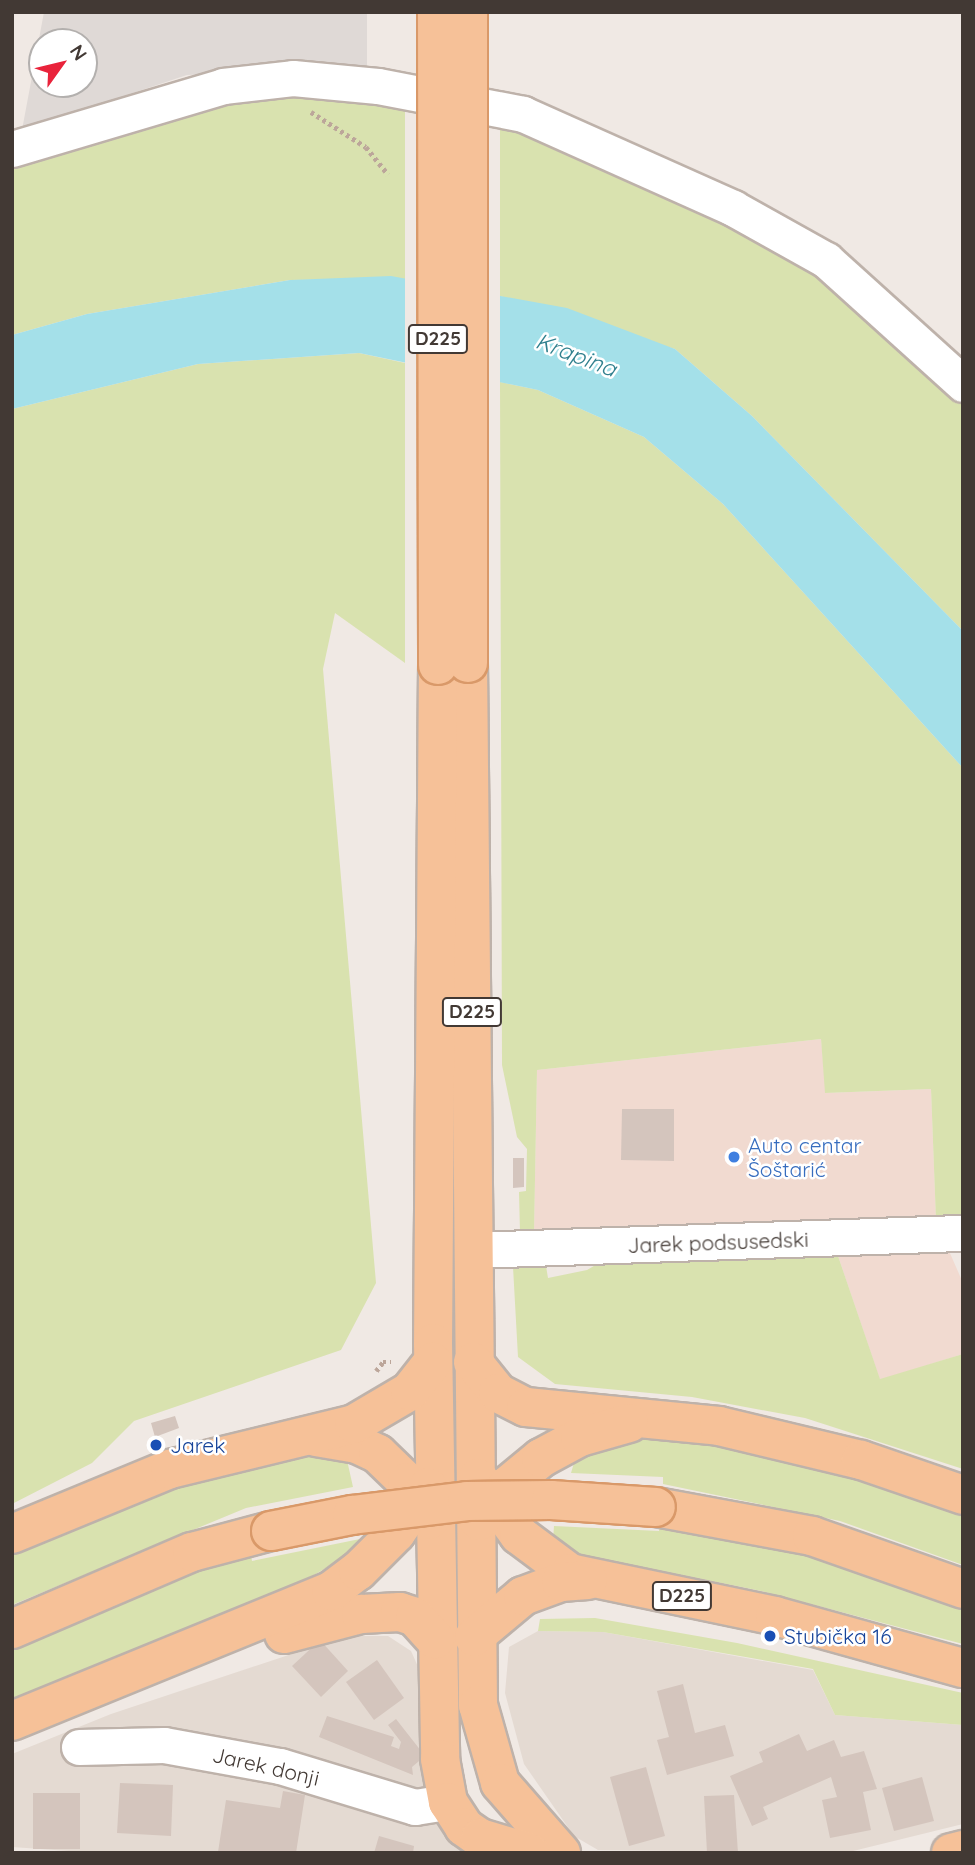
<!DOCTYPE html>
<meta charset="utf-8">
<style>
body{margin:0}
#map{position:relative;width:975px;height:1865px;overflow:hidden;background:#f0e9e4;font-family:Quicksand,sans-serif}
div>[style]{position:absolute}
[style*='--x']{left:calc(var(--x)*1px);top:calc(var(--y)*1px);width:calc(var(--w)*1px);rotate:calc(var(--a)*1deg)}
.residential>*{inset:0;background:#e4dad2}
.commercial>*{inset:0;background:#f1dad0}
.industrial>*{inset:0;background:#dfd9d6}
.green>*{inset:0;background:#d9e2af}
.water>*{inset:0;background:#a4e0e9}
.pier>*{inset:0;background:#f0e9e4}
.building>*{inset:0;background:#d4c5bd}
.path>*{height:4.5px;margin-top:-2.25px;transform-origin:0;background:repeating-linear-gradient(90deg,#bca69a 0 3.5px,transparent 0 7px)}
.roads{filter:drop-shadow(2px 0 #beb2aa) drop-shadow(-2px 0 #beb2aa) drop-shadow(0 2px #beb2aa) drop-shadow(0 -2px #beb2aa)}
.minor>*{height:35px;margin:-17.5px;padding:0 17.5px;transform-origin:17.5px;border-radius:17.5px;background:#fff}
.major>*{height:38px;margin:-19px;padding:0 19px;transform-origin:19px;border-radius:19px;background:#f6c198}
.bridges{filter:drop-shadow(2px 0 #d99969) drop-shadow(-2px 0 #d99969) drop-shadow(0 2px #d99969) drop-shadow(0 -2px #d99969)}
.major-bridge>*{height:38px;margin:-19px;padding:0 19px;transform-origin:19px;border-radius:19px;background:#f6c198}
.dots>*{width:19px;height:19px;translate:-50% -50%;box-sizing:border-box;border:4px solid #fff;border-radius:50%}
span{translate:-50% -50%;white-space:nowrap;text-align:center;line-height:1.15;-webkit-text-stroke:5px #fff;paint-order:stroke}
.shield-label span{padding:2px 5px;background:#fff;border:2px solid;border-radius:5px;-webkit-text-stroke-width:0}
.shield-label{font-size:19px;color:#423934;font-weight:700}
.shop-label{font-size:21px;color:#366cbe}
.left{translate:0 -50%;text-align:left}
.street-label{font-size:21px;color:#423934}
.transit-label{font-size:21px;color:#164399}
.water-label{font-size:23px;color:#31808e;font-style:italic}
.frame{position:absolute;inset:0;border:14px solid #423934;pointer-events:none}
.north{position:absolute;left:28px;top:28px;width:70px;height:70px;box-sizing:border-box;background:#fff;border:2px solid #b3b0ae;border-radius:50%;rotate:56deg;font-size:19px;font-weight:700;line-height:28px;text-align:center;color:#423934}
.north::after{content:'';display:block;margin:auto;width:24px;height:32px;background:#e9233b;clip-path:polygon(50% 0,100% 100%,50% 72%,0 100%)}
</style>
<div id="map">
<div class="residential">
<i style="clip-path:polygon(538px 1631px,603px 1632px,813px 1670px,835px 1715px,963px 1725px,963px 1824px,845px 1853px,598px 1850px,574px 1836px,524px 1764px,505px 1693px,509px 1647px)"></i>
<i style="clip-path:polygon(346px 1636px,388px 1636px,411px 1651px,424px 1680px,429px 1765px,493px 1853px,97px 1853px,12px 1847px,12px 1754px,111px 1714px)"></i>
</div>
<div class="commercial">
<i style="clip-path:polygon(821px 1039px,826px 1093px,931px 1089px,936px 1221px,963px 1283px,963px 1354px,880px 1380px,837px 1253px,534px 1234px,537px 1070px)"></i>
</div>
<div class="industrial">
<i style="clip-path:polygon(evenodd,44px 12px,367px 12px,367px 67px,187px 75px,22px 130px,44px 12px,42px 42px,84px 42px,84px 84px,42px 84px,42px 42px)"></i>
</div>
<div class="green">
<i style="clip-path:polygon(289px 89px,405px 101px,405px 279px,290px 280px,87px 314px,12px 335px,12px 157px,122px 124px)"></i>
<i style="clip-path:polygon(500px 115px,760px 227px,963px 390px,963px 631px,752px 416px,675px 349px,500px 296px)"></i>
<i style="clip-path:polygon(359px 353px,405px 363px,405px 663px,335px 613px,323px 669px,376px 1283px,341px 1350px,134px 1421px,92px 1463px,12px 1504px,12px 409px,198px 364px)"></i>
<i style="clip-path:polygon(500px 382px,538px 390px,644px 437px,723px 504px,963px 768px,963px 1219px,936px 1221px,931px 1089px,825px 1093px,821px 1039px,537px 1070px,534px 1234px,520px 1232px,519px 1192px,526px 1191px,527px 1149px,517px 1137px,502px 1065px)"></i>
<i style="clip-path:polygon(837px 1253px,880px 1379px,963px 1354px,963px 1469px,805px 1418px,692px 1397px,555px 1384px,518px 1357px,513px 1267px,534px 1258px,545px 1260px,548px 1278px,587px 1270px,606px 1259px)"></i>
<i style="clip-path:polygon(626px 1436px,681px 1438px,793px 1457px,882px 1483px,963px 1516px,963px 1565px,840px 1521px,663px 1484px,663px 1477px,571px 1473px,578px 1449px)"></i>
<i style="clip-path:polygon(323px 1454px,347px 1460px,353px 1487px,246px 1508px,12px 1605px,12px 1553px,19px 1550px,208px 1474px,276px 1459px)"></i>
<i style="clip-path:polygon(660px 1525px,784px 1548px,889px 1580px,963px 1611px,963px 1644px,761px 1591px,578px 1554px,553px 1540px,554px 1526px,659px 1531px)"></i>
<i style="clip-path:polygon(360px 1539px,339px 1560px,296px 1586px,12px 1699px,12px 1650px,183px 1576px,251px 1555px,252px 1561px)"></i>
<i style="clip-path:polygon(595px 1618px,737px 1643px,963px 1693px,963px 1725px,835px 1715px,813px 1669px,603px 1632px,538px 1631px,540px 1619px)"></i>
</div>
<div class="water">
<i style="clip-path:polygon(391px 276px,567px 308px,675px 349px,752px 416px,963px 631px,963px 768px,723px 504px,644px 437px,538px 390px,359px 353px,198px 364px,12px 409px,12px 335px,87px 314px,290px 280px)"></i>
</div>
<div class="pier">
<i style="clip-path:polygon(405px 275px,500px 292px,500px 386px,405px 367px)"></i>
</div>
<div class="building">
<i style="clip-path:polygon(622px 1109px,674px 1109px,674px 1161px,621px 1160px)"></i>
<i style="clip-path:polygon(513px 1158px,524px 1158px,524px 1187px,513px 1188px)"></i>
<i style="clip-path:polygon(175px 1416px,179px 1428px,155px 1437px,151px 1423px)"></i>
<i style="clip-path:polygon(320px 1640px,348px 1671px,321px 1697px,292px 1666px)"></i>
<i style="clip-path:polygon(377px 1660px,404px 1698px,374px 1720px,346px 1682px)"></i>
<i style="clip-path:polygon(683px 1684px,695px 1733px,725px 1725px,734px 1756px,667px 1775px,657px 1740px,669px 1737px,657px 1691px)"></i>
<i style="clip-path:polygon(327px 1716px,394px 1737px,391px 1746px,399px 1749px,401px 1742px,388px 1725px,396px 1719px,425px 1756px,412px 1767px,413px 1775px,319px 1737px)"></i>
<i style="clip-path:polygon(799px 1734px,807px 1751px,834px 1740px,841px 1757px,864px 1751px,877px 1789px,863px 1792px,871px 1830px,830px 1838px,822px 1800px,837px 1797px,831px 1777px,763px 1807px,768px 1819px,752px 1826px,730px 1776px,763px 1762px,759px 1752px)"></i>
<i style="clip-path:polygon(646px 1767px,665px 1836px,629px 1846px,610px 1777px)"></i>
<i style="clip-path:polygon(922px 1777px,934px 1821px,894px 1831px,882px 1788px)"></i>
<i style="clip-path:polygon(120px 1783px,173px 1785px,171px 1836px,117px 1833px)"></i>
<i style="clip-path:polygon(283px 1791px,305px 1795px,296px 1853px,218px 1852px,226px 1800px,280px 1808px)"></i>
<i style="clip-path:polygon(33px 1793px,80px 1793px,80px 1849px,33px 1849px)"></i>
<i style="clip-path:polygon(734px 1795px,738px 1853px,707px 1853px,704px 1796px)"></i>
<i style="clip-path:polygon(379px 1836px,414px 1846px,413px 1853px,374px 1853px)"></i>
</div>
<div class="path">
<i style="--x:311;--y:112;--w:65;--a:32.5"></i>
<i style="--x:366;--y:147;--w:35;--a:51"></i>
<i style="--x:376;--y:1371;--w:11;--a:-52"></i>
<i style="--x:383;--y:1362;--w:8;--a:0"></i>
</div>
<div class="roads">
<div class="minor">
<i style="--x:12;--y:149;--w:220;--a:-16.6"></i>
<i style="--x:223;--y:86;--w:70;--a:-6.5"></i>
<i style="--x:293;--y:78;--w:85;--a:5.4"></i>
<i style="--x:378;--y:86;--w:148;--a:10.9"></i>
<i style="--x:523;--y:114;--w:230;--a:24.1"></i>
<i style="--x:733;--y:208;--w:107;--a:29.2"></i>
<i style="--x:826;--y:260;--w:185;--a:42.1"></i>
<i style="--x:473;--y:1250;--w:490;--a:-2"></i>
<i style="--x:79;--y:1747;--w:85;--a:-1.3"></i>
<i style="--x:164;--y:1745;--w:118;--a:10.3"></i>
<i style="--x:280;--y:1766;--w:141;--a:16.9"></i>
<i style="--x:415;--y:1807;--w:33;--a:-9"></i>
</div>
<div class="major">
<i style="--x:468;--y:663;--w:1042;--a:89.45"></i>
<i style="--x:478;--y:1705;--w:81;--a:74.2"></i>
<i style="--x:500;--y:1783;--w:93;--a:48.9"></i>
<i style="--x:438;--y:665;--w:678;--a:90.42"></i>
<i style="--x:433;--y:1343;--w:416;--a:89"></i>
<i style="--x:440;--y:1759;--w:44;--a:79.5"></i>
<i style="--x:448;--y:1802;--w:30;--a:57"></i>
<i style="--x:464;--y:1827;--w:19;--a:35"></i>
<i style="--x:480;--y:1838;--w:52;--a:16.7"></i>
<i style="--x:473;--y:1362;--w:40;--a:51"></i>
<i style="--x:498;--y:1393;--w:31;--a:27"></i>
<i style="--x:526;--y:1407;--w:194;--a:5.6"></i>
<i style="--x:719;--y:1426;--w:146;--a:13.5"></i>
<i style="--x:861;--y:1460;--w:108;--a:18.9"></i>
<i style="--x:316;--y:1437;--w:42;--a:9.7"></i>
<i style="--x:357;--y:1444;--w:23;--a:25"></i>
<i style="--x:378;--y:1454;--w:40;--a:44"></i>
<i style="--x:407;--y:1482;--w:44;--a:58.8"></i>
<i style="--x:478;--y:1478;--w:70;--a:54.3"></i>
<i style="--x:519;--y:1535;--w:64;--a:36.7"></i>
<i style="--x:570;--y:1573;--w:209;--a:11.8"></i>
<i style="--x:775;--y:1616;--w:195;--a:15.5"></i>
<i style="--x:656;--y:1507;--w:159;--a:10.5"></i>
<i style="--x:812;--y:1536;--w:160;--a:19.3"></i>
<i style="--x:479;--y:1521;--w:45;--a:-51.3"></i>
<i style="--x:507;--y:1486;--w:44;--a:-39.5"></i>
<i style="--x:541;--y:1458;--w:44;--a:-28.3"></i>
<i style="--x:580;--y:1437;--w:51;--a:-15.9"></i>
<i style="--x:12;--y:1534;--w:171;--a:-22.4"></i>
<i style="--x:170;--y:1469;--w:189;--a:-13.7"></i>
<i style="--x:354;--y:1424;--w:65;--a:-30.5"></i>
<i style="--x:410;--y:1391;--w:37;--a:-52"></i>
<i style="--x:12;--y:1629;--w:196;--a:-23.2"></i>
<i style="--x:192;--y:1552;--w:82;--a:-14.9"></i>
<i style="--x:284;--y:1634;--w:80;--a:-14.6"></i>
<i style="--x:361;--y:1614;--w:39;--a:-3"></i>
<i style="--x:400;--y:1612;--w:16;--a:18"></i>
<i style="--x:415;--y:1617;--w:30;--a:48"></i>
<i style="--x:474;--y:1637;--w:64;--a:-39.9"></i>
<i style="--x:523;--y:1596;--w:40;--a:-20.2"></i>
<i style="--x:561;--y:1582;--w:27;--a:-4"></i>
<i style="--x:12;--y:1721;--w:344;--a:-22.2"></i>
<i style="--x:331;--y:1591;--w:34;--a:-37"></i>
<i style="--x:358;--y:1571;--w:54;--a:-45"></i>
<i style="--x:396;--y:1533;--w:56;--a:-55.2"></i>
<i style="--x:951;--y:1853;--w:12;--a:-14"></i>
</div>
</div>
<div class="bridges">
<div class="major-bridge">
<i style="--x:437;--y:12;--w:653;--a:89.91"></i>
<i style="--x:468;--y:12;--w:651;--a:90"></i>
<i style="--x:271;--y:1531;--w:83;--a:-11.2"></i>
<i style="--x:352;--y:1515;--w:116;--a:-6.9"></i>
<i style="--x:467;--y:1501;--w:84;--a:-0.7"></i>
<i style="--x:551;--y:1500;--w:105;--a:3.8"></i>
</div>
</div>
<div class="dots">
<i style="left:734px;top:1157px;background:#3f7fe0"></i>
<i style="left:156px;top:1445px;background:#1a4fb4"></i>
<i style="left:770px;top:1636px;background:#1a4fb4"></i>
</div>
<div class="shield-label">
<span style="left:438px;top:339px">D225</span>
<span style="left:472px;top:1012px">D225</span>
<span style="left:682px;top:1596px">D225</span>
</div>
<div class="shop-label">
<span class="left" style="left:748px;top:1157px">Auto centar<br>Šoštarić</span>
</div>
<div class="street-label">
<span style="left:718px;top:1242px;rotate:-2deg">Jarek podsusedski</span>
<span style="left:266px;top:1766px;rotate:13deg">Jarek donji</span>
</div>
<div class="transit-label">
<span class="left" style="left:170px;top:1445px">Jarek</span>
<span class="left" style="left:784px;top:1636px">Stubička 16</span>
</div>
<div class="water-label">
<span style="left:576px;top:355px;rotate:21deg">Krapina</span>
</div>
<div class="frame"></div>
<div class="north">N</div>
</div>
